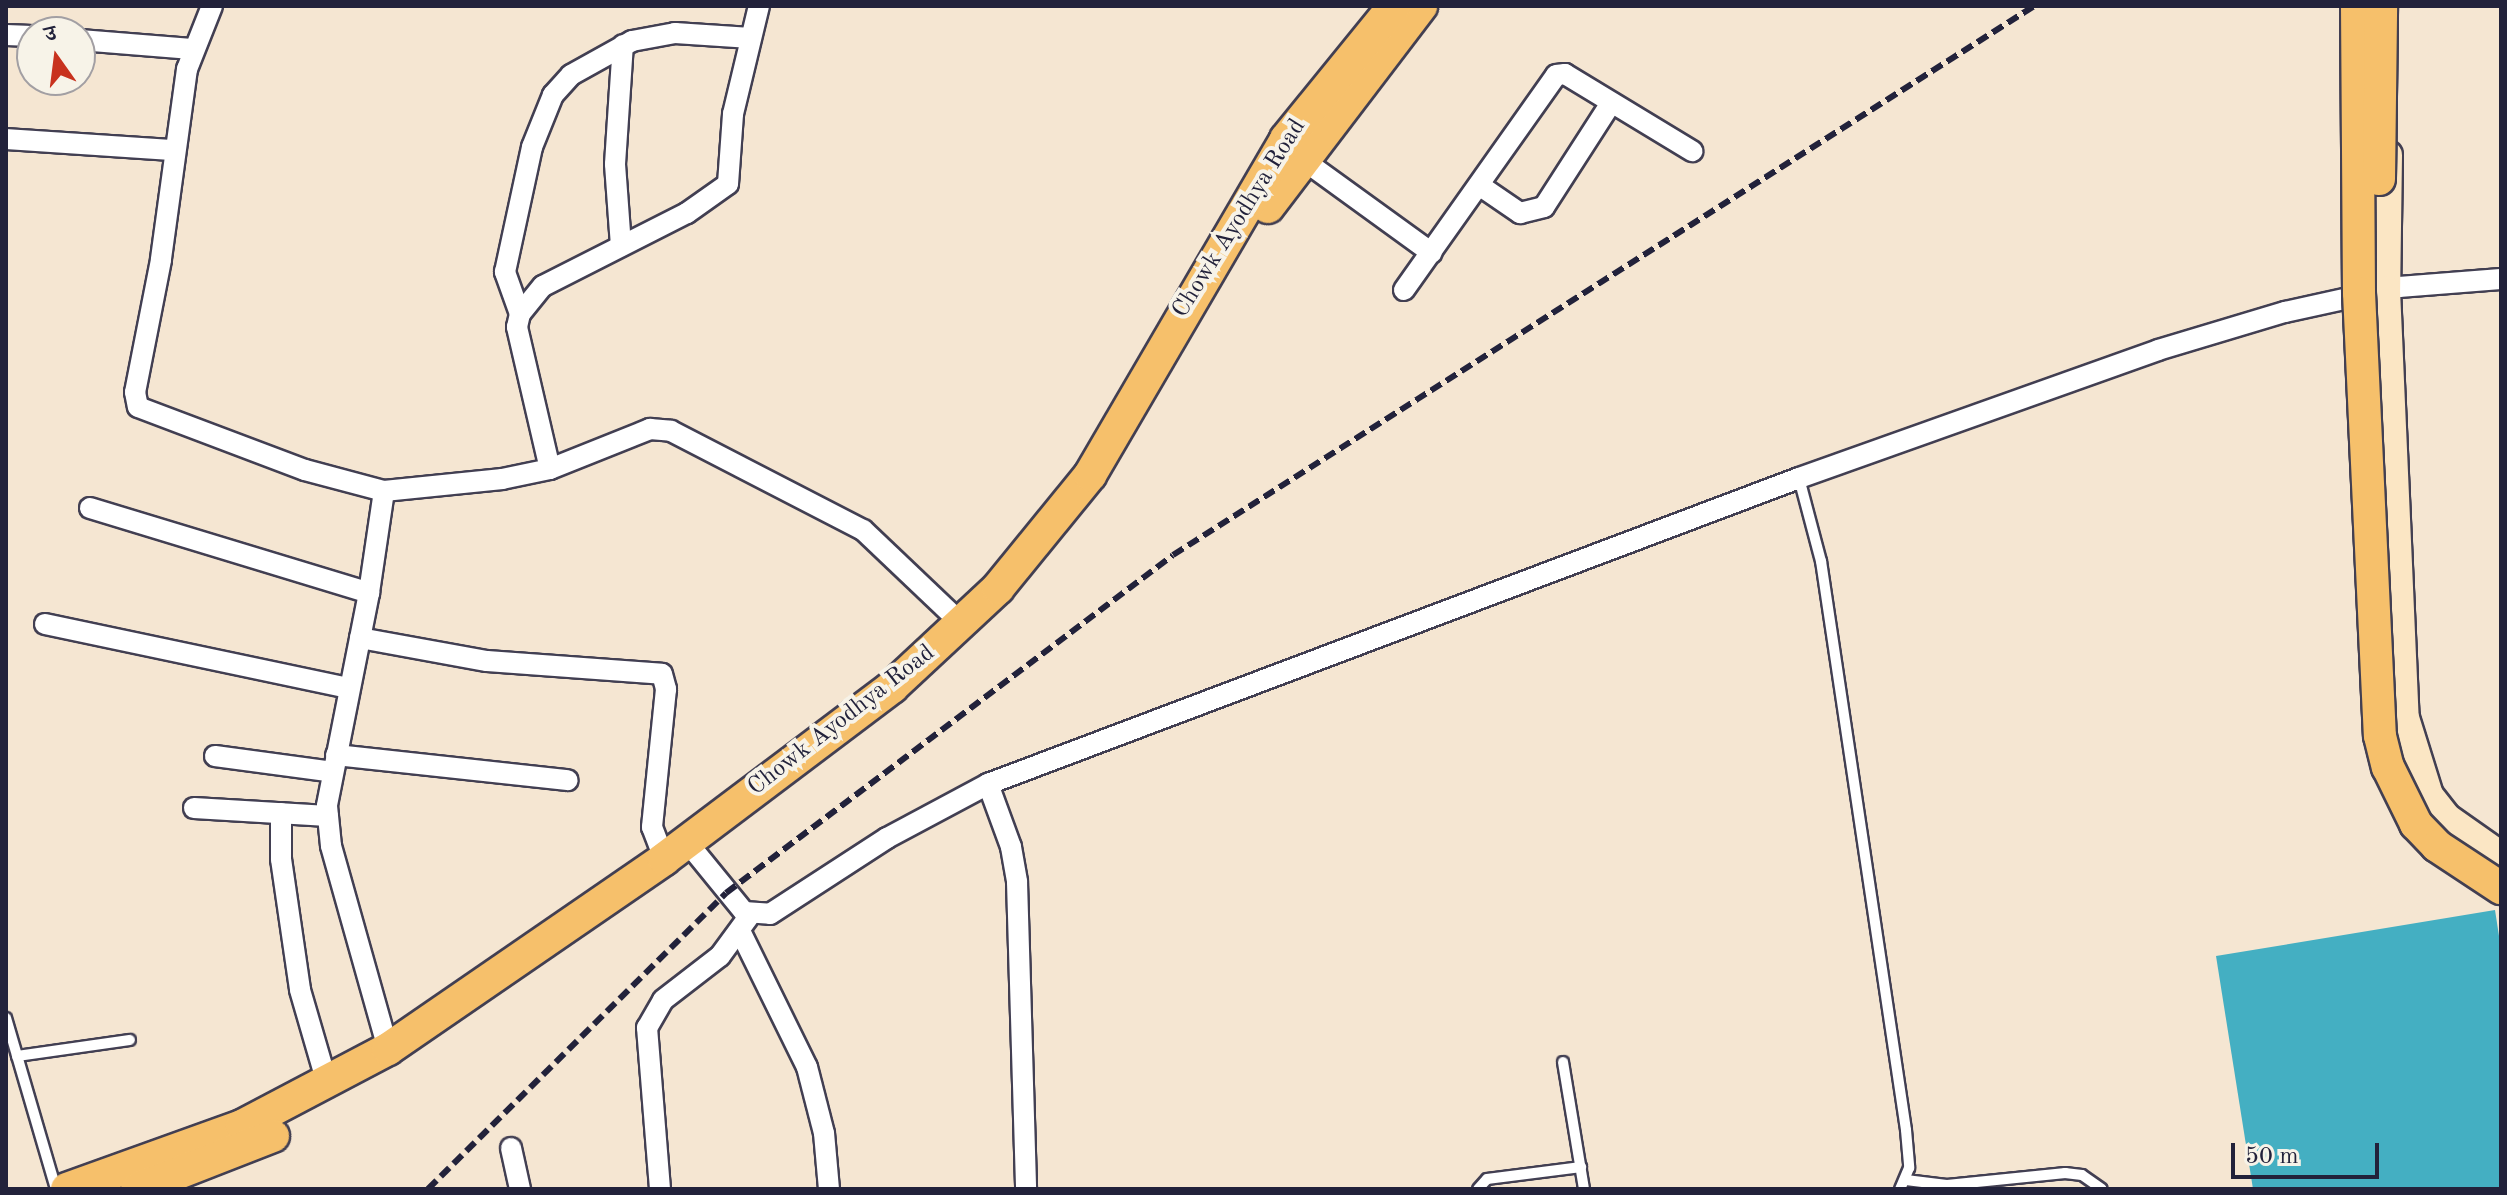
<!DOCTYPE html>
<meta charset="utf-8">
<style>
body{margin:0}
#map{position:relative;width:2507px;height:1195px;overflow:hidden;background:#f5e6d2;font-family:"Old Standard TT","Noto Serif Devanagari",serif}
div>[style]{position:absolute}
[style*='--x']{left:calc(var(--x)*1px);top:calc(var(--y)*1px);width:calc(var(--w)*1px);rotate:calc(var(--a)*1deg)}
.water>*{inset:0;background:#44afc2}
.roads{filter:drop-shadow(2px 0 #423f52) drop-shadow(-2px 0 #423f52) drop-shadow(0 2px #423f52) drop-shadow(0 -2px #423f52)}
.lane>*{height:10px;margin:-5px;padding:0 5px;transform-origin:5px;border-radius:5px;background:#fff}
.street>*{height:20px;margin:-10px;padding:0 10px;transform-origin:10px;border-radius:10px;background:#fff}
.secondary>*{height:28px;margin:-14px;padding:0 14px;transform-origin:14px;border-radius:14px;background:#fbe6c4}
.primary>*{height:32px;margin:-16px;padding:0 16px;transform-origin:16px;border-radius:16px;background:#f6c06b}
.rail>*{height:6px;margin-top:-3px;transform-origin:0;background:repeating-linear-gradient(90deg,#22223b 0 12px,transparent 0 18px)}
.bridges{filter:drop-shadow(2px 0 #423f52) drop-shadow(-2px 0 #423f52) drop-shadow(0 2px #423f52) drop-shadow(0 -2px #423f52)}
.primary-bridge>*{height:32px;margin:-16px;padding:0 16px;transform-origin:16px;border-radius:16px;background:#f6c06b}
span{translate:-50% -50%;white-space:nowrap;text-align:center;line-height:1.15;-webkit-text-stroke:8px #f7f3e8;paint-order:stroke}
.street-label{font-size:24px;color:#22223b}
.frame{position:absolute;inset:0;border:8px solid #22223b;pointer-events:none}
.north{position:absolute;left:16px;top:16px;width:80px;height:80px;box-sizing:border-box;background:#f7f3e8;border:2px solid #a29fa3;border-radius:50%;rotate:346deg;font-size:22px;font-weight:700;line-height:32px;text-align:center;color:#22223b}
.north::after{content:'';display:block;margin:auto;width:28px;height:36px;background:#c8321e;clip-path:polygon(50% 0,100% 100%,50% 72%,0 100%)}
.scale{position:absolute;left:2231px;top:1143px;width:148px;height:36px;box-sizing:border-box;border:4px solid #22223b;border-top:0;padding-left:10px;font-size:24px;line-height:28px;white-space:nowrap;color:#22223b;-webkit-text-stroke:6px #f7f3e8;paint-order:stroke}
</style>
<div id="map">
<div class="water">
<i style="clip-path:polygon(2495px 910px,2501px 949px,2501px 1189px,2253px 1189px,2216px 956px)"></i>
</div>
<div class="roads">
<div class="lane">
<i style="--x:1799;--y:478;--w:86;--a:75.2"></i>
<i style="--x:1821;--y:561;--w:575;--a:81.5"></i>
<i style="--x:1906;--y:1130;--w:38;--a:85"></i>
<i style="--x:1909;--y:1168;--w:23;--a:113"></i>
<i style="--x:6;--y:1018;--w:178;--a:73.7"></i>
<i style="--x:17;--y:1056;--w:114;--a:-8.1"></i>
<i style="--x:1563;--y:1062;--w:129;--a:80.6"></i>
<i style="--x:1906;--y:1180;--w:41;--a:7"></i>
<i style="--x:1947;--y:1185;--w:119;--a:-5.8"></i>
<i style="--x:2065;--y:1173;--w:17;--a:7"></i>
<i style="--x:2082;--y:1175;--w:24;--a:35"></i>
<i style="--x:1478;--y:1189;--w:13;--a:-48"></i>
<i style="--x:1487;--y:1179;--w:95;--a:-7.3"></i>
</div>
<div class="street">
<i style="--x:212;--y:6;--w:68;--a:111.6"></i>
<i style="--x:187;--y:69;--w:193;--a:97.8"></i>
<i style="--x:161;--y:260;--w:135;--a:101.1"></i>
<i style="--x:135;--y:392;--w:15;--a:79"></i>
<i style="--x:138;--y:407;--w:178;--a:20.7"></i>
<i style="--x:305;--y:470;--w:82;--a:14.9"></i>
<i style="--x:384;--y:491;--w:119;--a:-5.8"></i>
<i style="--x:502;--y:479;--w:49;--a:-11.8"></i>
<i style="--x:550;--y:469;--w:108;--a:-21.8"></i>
<i style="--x:650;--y:429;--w:21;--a:5"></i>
<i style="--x:671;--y:431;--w:216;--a:27.3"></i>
<i style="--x:863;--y:530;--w:137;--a:43.5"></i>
<i style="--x:6;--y:35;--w:26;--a:2"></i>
<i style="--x:80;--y:40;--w:112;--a:4.6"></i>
<i style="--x:6;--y:139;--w:167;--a:3.8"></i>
<i style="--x:1302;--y:159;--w:160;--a:35.9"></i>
<i style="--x:1479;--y:185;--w:50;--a:34.3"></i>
<i style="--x:1520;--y:213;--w:25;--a:-14"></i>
<i style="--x:1544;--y:207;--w:124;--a:-57.2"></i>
<i style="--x:621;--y:246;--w:82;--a:-94.2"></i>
<i style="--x:615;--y:164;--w:119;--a:-86.2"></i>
<i style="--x:1404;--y:290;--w:263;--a:-54.7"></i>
<i style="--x:1556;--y:75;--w:9;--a:-6"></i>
<i style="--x:1565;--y:74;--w:149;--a:31.2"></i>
<i style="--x:520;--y:314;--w:45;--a:-109.7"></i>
<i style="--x:505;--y:272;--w:128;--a:-77.8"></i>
<i style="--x:532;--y:147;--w:56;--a:-68"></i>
<i style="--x:553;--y:95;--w:27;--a:-48"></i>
<i style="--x:571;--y:75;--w:70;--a:-29.1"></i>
<i style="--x:632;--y:41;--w:44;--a:-10.5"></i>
<i style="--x:675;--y:33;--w:76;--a:3.8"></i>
<i style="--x:550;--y:469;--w:146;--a:-103.1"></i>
<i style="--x:517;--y:327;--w:13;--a:-77"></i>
<i style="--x:520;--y:314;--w:36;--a:-51"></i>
<i style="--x:543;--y:286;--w:161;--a:-26.9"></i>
<i style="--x:687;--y:213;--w:50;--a:-35.3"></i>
<i style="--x:728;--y:184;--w:70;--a:-85.9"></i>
<i style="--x:733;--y:114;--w:111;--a:-76.5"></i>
<i style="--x:384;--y:491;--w:103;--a:98.4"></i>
<i style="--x:369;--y:593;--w:217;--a:101.2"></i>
<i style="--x:327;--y:806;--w:40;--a:84.3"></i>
<i style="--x:331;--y:846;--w:211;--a:74.3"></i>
<i style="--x:90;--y:508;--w:292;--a:16.9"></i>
<i style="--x:45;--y:624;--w:310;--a:11.9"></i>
<i style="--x:360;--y:638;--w:129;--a:10.3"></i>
<i style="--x:487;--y:661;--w:175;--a:4.2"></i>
<i style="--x:662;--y:674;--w:16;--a:75"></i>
<i style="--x:666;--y:689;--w:139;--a:95.8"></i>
<i style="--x:652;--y:827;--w:34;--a:69"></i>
<i style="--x:336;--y:755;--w:233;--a:6.2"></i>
<i style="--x:215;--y:756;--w:119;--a:7.7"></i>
<i style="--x:988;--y:784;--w:67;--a:69.9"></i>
<i style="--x:1011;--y:847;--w:36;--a:80"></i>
<i style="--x:1017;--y:882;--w:307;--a:88.3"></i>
<i style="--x:194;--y:808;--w:134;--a:3.4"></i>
<i style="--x:281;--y:813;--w:46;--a:90"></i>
<i style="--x:281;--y:859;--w:132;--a:81.7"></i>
<i style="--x:300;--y:990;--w:97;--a:73.8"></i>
<i style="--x:687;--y:842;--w:90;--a:50.8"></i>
<i style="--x:744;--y:912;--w:26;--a:4"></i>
<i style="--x:770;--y:914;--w:140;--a:-33"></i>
<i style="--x:887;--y:838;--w:115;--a:-28.1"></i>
<i style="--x:988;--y:784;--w:867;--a:-20.67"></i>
<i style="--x:1799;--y:478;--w:381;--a:-19.6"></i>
<i style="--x:2158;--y:350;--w:133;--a:-16.7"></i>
<i style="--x:2285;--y:312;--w:117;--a:-12.4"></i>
<i style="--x:2399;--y:287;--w:102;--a:-4.5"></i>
<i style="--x:741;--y:933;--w:149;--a:63.8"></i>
<i style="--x:807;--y:1067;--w:68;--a:75.6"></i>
<i style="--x:824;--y:1133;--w:56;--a:84.9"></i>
<i style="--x:511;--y:1148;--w:42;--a:77.6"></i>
<i style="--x:660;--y:1189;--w:162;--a:-94.6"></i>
<i style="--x:647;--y:1028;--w:32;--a:-60"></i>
<i style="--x:663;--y:1000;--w:72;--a:-37.7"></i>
<i style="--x:720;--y:956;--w:51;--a:-53.8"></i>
</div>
<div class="secondary">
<i style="--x:2388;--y:155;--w:135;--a:90.8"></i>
<i style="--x:2386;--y:290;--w:428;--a:87.5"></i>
<i style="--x:2405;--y:718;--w:81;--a:72.7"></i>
<i style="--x:2429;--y:795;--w:29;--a:52"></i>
<i style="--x:2447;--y:818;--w:66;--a:35.1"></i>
</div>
<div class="primary">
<i style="--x:1268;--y:207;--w:253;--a:-52.7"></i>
<i style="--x:67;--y:1189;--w:186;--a:-19.8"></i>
<i style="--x:242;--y:1126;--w:165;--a:-27.8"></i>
<i style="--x:388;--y:1049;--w:335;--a:-34.5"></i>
<i style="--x:664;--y:859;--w:286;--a:-37"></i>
<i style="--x:892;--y:687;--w:145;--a:-43"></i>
<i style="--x:998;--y:588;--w:146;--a:-50.8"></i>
<i style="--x:1090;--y:475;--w:389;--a:-59.7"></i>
<i style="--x:1286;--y:139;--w:171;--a:-50.9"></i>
<i style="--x:137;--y:1189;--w:146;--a:-21.3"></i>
</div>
</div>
<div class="rail">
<i style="--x:428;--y:1189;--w:420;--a:-44.8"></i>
<i style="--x:726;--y:893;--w:560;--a:-37.09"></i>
<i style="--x:1173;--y:555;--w:1021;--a:-32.52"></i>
</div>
<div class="bridges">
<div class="primary-bridge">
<i style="--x:2357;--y:6;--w:287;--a:89.6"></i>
<i style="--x:2359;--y:293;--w:443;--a:87.3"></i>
<i style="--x:2380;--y:736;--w:32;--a:76"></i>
<i style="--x:2388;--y:767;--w:64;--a:63.8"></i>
<i style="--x:2416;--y:824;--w:30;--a:46"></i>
<i style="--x:2437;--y:846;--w:77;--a:33.3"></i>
<i style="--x:2379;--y:179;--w:173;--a:-89.3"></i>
</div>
</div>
<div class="street-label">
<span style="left:1240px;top:219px;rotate:-58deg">Chowk Ayodhya Road</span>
<span style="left:842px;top:721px;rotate:-38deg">Chowk Ayodhya Road</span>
</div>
<div class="frame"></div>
<div class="north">उ</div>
<div class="scale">50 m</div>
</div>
